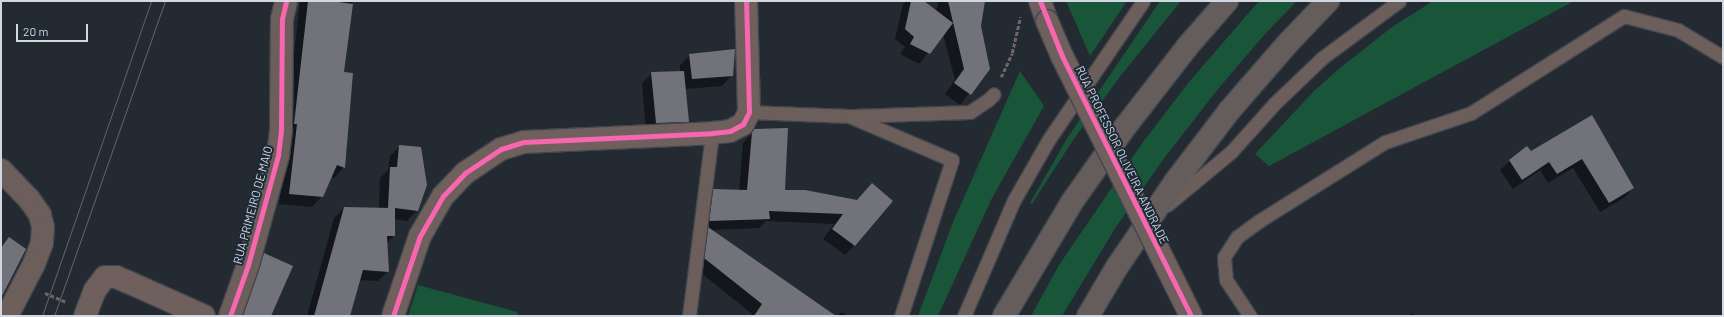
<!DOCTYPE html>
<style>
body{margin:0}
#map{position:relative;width:1724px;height:317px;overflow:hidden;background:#242a31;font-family:Barlow,sans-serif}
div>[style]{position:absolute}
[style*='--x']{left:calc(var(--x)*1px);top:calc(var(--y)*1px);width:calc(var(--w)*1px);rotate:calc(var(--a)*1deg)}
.green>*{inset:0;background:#185539}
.shadow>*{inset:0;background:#0007}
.building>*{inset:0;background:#72737a}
.path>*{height:2.5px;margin-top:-1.25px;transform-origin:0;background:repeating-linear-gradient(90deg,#6e6667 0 4px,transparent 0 6px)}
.roads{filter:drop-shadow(1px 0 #41464c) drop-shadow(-1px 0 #41464c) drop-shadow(0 1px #41464c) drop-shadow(0 -1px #41464c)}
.lane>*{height:13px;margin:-6.5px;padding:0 6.5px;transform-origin:6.5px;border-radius:6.5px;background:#6c5e5b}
.street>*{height:22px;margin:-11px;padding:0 11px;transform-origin:11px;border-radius:11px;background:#6c5e5b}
.secondary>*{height:22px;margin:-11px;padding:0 11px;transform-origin:11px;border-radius:11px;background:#6f605e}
.highway>*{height:22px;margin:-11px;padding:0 11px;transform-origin:11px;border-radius:11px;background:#655d5c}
.tram>*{height:1px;margin:-0.5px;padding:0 0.5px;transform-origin:0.5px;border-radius:0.5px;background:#646062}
.bridges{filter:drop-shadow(1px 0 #41464c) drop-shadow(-1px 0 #41464c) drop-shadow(0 1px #41464c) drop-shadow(0 -1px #41464c)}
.secondary-bridge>*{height:22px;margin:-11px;padding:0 11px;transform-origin:11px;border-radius:11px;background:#6f605e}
.cycleway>*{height:5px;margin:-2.5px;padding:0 2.5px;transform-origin:2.5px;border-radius:2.5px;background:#f766af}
span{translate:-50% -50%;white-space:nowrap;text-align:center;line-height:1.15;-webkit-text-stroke:4px #1e2a37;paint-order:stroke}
.street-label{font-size:12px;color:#d1d8e1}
.frame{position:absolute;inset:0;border:2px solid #d1d8e1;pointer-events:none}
.scale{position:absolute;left:16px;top:24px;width:72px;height:18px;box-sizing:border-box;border:2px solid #d1d8e1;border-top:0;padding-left:5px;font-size:12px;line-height:14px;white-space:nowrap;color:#d1d8e1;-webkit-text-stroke:3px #1e2a37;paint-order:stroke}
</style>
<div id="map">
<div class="green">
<i style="clip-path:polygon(1066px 1px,1127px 1px,1090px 56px)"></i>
<i style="clip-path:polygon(1160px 1px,1181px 1px,1122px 74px,1073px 140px,1032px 204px,1030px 203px,1068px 137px)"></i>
<i style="clip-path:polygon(1259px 1px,1297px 1px,1265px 34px,1218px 89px,1162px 161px,1116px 227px,1062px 316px,1031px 316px,1059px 265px,1143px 142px,1189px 82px)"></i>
<i style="clip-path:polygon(1433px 1px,1574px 1px,1269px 166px,1255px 154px,1315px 90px,1340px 68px,1392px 27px)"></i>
<i style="clip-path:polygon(1020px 71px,1044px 106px,991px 200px,938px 316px,918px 316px,953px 222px)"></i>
<i style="clip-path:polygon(418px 285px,517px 312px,518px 316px,408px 316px)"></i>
</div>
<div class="shadow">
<i style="clip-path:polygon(300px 1px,352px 1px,343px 73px,345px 147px,347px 147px,344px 167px,334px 178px,331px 176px,322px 196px,312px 207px,279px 204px,287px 134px,285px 133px)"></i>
<i style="clip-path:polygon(906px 1px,922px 1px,936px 11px,939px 1px,984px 1px,980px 26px,989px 69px,960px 105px,945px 94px,955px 80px,943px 34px,919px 64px,900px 54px,905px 47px,895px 39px,903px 4px)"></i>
<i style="clip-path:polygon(690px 55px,732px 75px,722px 86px,685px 89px,688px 121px,677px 131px,646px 133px,642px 83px,652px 73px,680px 72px,680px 65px)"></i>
<i style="clip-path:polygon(1592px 116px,1633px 188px,1624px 198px,1600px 212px,1573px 168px,1548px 183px,1540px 170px,1513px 189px,1500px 170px,1510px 161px,1531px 152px)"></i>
<i style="clip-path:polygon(755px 130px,784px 191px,856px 201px,872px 184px,855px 245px,845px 255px,823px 239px,834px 224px,766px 221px,759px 228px,711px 230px,834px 316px,751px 316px,752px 314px,695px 268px,698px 239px,706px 231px,699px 231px,703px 201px,713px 190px,739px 191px,743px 143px)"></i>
<i style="clip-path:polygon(400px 146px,417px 210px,407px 221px,394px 219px,394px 236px,387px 243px,388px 271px,378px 281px,359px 280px,349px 316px,307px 316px,334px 218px,344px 208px,379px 209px,380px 178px,388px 170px,390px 156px)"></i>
<i style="clip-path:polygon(265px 254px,270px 316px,237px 316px,254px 264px)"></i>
<i style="clip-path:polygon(842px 312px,848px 316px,837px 316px)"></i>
<i style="clip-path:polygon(1412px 313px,1415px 316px,1407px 316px)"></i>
</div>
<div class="building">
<i style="clip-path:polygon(308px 1px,331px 1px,353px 4px,344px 72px,353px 73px,345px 168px,337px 165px,323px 197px,289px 194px,297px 124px,294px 124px)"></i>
<i style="clip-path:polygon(911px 1px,924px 1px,953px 23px,930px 54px,910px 44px,914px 37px,905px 29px)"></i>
<i style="clip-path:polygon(948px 1px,985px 1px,981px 26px,990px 69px,971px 95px,954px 83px,964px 69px)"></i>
<i style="clip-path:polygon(735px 49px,733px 76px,692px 79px,689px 54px)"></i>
<i style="clip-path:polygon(684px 71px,689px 122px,656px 123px,651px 72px)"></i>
<i style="clip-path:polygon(1592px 115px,1634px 188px,1609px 203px,1582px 159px,1557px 174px,1549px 162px,1522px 180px,1509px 160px,1527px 146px,1531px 151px)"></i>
<i style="clip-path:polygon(788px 128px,785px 190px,805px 190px,857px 200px,872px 183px,893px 201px,855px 246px,832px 229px,843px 214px,769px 211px,770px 219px,709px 221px,713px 189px,747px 190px,752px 132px,754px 129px)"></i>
<i style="clip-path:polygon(399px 145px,421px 147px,427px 185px,418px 211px,395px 208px,395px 236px,387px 236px,389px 272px,363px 270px,350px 316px,314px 316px,344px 207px,391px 208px,388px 208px,390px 167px,397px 167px)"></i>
<i style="clip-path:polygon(708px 227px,836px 316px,754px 316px,762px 304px,704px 258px)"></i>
<i style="clip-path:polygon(9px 237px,26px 249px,1px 298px,1px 248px)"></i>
<i style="clip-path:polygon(264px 253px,293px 266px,271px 316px,243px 316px)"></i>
</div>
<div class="path">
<i style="--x:1001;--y:77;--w:26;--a:-65"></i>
<i style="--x:1012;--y:53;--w:37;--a:-77"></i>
<i style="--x:45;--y:293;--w:23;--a:23"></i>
</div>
<div class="roads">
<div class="lane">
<i style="--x:749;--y:112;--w:100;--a:2.3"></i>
<i style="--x:849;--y:116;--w:112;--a:23.1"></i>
<i style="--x:952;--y:160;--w:164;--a:108.1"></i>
<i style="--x:853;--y:116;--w:117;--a:-2"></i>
<i style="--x:970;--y:112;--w:22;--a:-34"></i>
<i style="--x:988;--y:100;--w:8;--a:-45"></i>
<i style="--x:1167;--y:205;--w:83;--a:-39.6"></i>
<i style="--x:1231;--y:152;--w:64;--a:-48.1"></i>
<i style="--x:1274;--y:104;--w:66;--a:-43.8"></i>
<i style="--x:1322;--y:58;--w:96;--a:-36.5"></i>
<i style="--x:689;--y:316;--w:184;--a:-82.8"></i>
<i style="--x:964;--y:316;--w:126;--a:-66.7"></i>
<i style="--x:1014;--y:200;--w:70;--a:-60.2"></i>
<i style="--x:1049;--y:139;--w:167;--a:-55.7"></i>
<i style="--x:1250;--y:316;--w:43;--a:-123.7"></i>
<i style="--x:1226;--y:280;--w:23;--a:-95"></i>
<i style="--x:1224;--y:257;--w:24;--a:-57"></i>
<i style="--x:1237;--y:237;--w:27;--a:-36"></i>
<i style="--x:1259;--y:221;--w:149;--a:-32.1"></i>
<i style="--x:1385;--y:142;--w:91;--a:-18.6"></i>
<i style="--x:1471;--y:113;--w:181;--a:-32.4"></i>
<i style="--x:1624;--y:16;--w:56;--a:14.5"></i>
<i style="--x:1678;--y:30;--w:52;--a:31"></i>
</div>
<div class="street">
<i style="--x:1;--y:170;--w:40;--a:46"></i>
<i style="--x:29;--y:199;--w:19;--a:55"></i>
<i style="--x:40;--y:215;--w:12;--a:76"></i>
<i style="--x:43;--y:227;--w:16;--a:94"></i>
<i style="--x:42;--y:243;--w:22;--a:111"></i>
<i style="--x:34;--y:264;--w:59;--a:117.4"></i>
<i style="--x:230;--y:316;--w:54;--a:-70.6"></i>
<i style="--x:248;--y:265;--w:114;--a:-74.7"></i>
<i style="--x:278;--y:155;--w:26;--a:-83"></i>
<i style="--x:281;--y:129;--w:110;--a:-89.5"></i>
<i style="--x:282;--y:19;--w:18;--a:-77"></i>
</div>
<div class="secondary">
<i style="--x:1040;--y:1;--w:21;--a:71"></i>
<i style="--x:85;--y:316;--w:28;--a:-69"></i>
<i style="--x:95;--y:290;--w:16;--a:-52"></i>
<i style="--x:105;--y:277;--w:11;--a:0"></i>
<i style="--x:116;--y:277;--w:13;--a:23"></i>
<i style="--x:128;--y:282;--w:83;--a:24.1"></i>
<i style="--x:393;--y:316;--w:84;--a:-71.4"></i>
<i style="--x:420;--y:236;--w:46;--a:-60.1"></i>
<i style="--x:443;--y:196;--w:32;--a:-46"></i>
<i style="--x:465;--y:173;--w:43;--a:-33.7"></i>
<i style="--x:501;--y:149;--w:24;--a:-17"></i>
<i style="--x:524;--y:142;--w:188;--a:-2.7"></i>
<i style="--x:712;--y:133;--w:18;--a:-6"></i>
<i style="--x:730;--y:131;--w:15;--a:-28"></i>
<i style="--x:743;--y:124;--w:13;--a:-63"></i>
<i style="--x:749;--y:112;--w:111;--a:-91.5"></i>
</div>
<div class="highway">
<i style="--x:1004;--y:316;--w:133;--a:-59.2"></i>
<i style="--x:1072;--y:202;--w:92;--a:-54.8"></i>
<i style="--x:1125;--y:127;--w:101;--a:-52.2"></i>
<i style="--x:1187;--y:47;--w:61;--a:-49"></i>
<i style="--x:1088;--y:316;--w:57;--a:-59.4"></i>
<i style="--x:1117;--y:267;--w:103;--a:-55.7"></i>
<i style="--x:1175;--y:182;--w:89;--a:-52.7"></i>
<i style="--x:1229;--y:111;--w:91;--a:-49"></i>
<i style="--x:1289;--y:42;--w:57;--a:-46.4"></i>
</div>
</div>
<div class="tram">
<i style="--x:42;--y:316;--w:333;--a:-70.9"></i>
<i style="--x:54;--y:316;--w:334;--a:-70.6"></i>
</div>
<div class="bridges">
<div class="secondary-bridge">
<i style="--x:1047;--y:21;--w:38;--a:67"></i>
<i style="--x:1062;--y:56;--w:290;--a:63.6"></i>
</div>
</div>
<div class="cycleway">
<i style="--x:1040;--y:1;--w:59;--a:68.2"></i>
<i style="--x:1062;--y:56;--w:290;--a:63.6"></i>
<i style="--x:230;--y:316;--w:54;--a:-70.6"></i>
<i style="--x:248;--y:265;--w:114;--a:-74.7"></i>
<i style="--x:278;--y:155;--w:26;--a:-83"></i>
<i style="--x:281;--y:129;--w:110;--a:-89.5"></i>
<i style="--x:282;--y:19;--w:18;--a:-77"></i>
<i style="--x:393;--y:316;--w:84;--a:-71.4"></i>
<i style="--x:420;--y:236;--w:46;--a:-60.1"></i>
<i style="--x:443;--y:196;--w:32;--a:-46"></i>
<i style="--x:465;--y:173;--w:43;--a:-33.7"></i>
<i style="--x:501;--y:149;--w:24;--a:-17"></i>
<i style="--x:524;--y:142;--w:188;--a:-2.7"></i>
<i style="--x:712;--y:133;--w:18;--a:-6"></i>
<i style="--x:730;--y:131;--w:15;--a:-28"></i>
<i style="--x:743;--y:124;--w:13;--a:-63"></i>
<i style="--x:749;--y:112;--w:111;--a:-91.5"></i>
</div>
<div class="street-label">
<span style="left:1122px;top:155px;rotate:64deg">RUA PROFESSOR OLIVEIRA ANDRADE</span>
<span style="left:253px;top:205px;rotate:-75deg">RUA PRIMEIRO DE MAIO</span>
</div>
<div class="frame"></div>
<div class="scale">20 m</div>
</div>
